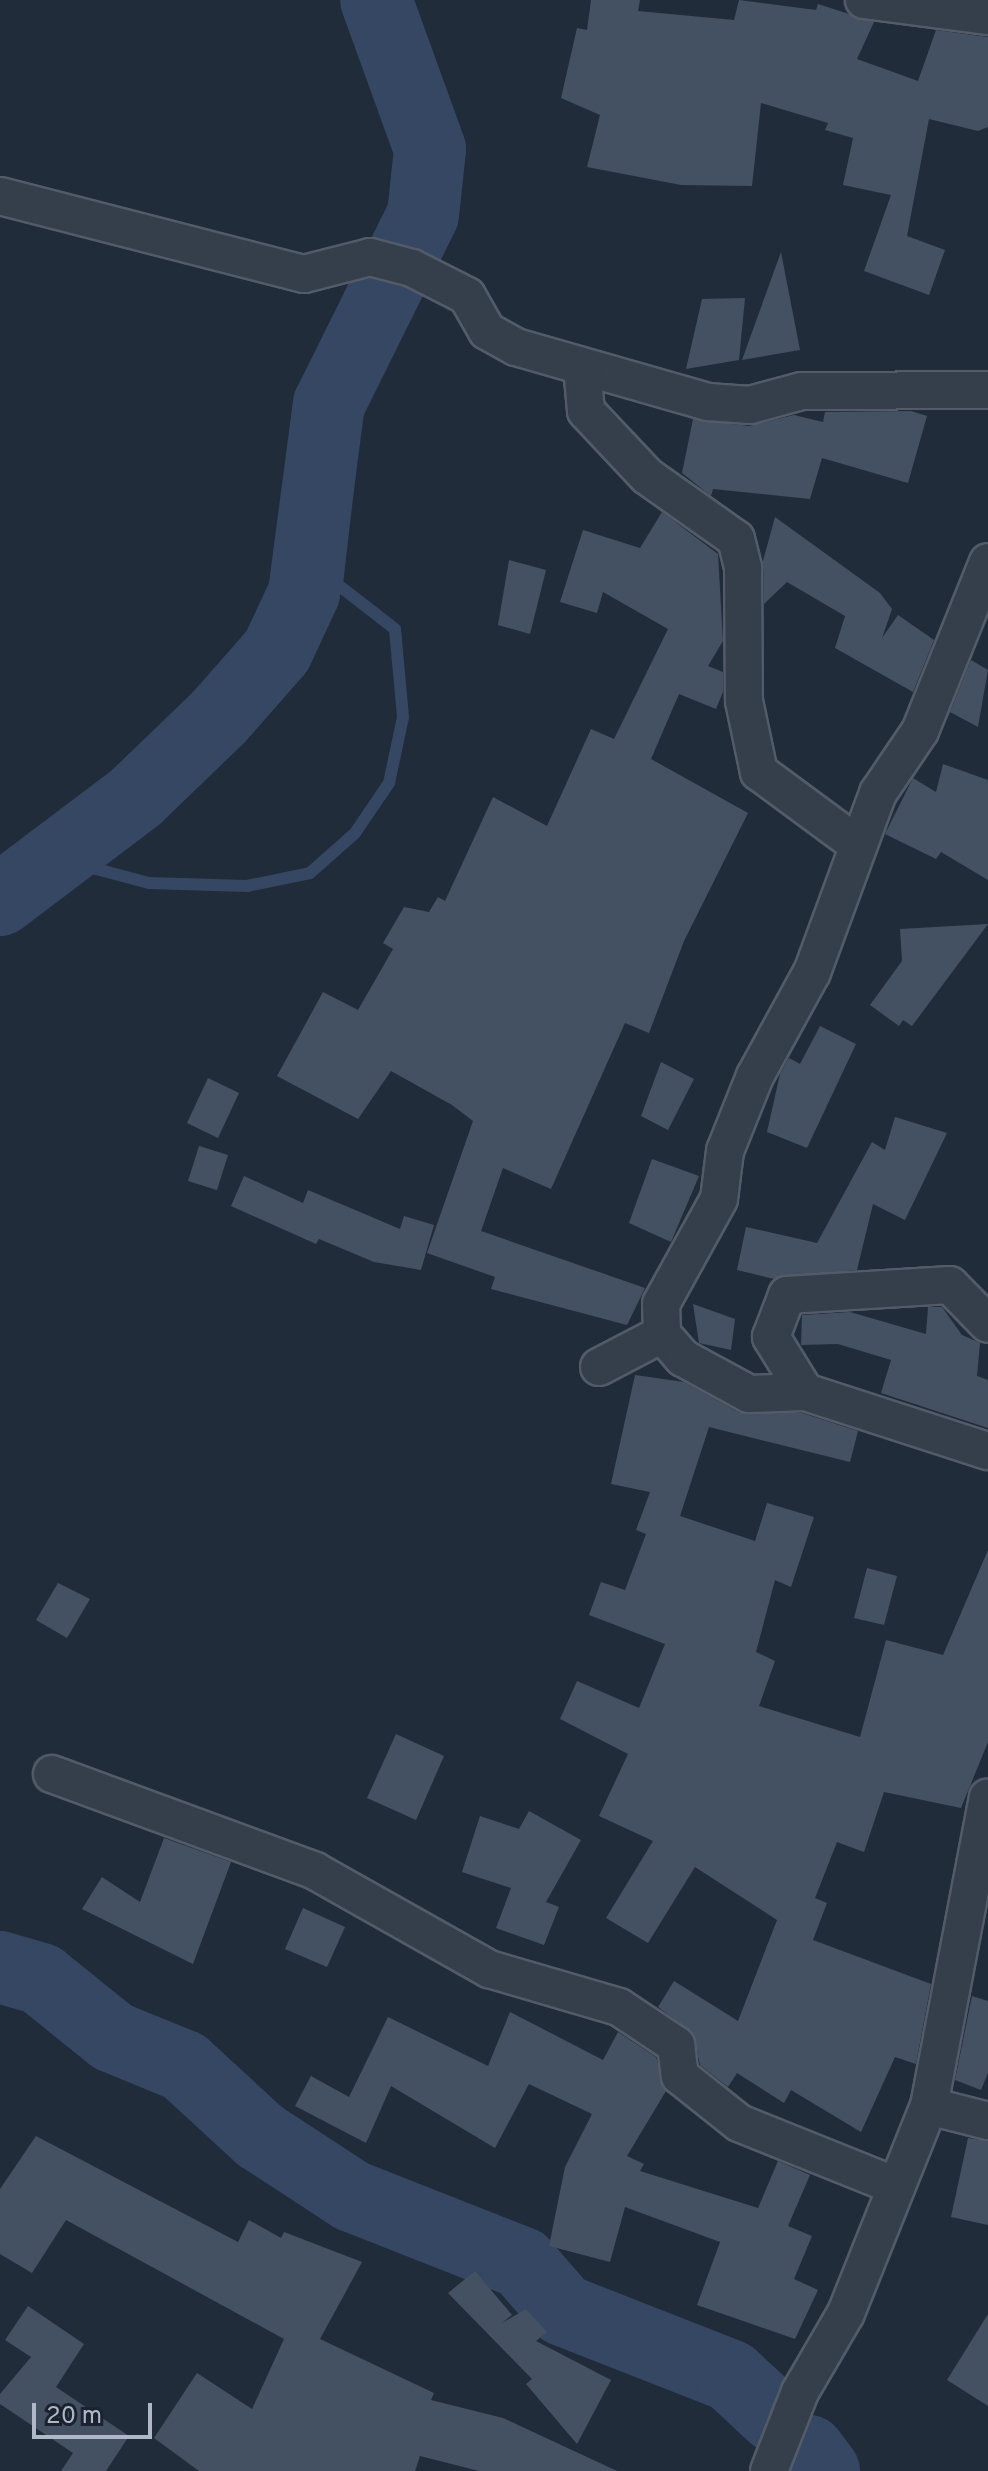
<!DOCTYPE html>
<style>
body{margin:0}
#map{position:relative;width:988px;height:2471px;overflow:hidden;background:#212c3b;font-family:Overpass,sans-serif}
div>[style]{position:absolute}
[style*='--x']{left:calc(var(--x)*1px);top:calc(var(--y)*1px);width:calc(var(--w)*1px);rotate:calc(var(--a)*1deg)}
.stream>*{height:12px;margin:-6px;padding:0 6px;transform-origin:6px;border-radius:6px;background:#354762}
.river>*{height:72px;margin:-36px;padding:0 36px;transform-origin:36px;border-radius:36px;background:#354762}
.building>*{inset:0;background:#445162}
.roads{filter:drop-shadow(2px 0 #535b69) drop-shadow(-2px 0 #535b69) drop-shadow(0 2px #535b69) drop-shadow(0 -2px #535b69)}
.minor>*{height:36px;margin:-18px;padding:0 18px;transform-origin:18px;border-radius:18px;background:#353e4b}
span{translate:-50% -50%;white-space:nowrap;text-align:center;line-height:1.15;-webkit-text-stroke:6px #1a232f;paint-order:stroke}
.scale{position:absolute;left:32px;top:2403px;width:120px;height:36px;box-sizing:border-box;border:4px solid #b0b8c7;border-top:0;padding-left:10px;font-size:24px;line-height:28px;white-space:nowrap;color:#b0b8c7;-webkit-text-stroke:6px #1a232f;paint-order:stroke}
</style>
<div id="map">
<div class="stream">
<i style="--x:55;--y:858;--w:97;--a:14.9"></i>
<i style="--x:149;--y:883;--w:98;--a:1.8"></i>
<i style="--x:247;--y:886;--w:64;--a:-11.7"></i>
<i style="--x:310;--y:873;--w:60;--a:-41.6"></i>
<i style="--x:355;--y:833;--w:60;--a:-55.8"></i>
<i style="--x:389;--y:783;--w:67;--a:-78"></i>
<i style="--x:403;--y:717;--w:88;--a:-95.2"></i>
<i style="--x:395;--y:629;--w:73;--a:-142.2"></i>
<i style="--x:337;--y:584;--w:251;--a:-83.4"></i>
</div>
<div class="river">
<i style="--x:0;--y:900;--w:171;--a:-37.1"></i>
<i style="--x:136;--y:797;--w:115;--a:-43.9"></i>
<i style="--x:219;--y:717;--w:88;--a:-48.7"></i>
<i style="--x:277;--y:651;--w:64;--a:-65"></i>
<i style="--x:304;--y:593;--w:191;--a:-82.5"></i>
<i style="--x:329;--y:404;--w:211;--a:-63.6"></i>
<i style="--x:423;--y:215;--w:66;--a:-83.9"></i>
<i style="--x:430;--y:149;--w:158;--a:-109.9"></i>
<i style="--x:0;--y:1967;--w:43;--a:16.3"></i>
<i style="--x:41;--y:1979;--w:92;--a:38.9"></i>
<i style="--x:113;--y:2037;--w:77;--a:22.2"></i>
<i style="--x:184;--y:2066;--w:103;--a:42.6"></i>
<i style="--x:260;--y:2136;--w:110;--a:33.1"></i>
<i style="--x:352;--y:2196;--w:183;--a:21.5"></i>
<i style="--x:522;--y:2263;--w:62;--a:48.9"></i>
<i style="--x:563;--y:2310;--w:180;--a:21.4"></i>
<i style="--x:731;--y:2376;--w:59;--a:42.9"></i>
<i style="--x:809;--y:2451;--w:25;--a:53"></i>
</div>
<div class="building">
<i style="clip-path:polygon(591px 0,640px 0,638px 11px,734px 20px,739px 0,816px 10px,818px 4px,874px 22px,857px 59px,918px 81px,936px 30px,988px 37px,988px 127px,978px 131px,929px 119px,907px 236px,945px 250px,929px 295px,864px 271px,891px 195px,843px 185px,853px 138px,825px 130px,828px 123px,761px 103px,752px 186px,681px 185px,587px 167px,600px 115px,561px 98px,577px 28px,587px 30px)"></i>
<i style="clip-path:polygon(781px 252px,800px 350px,742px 360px)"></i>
<i style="clip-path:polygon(745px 298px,739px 360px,686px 369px,702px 299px)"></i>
<i style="clip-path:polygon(911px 411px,927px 416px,908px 483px,822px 458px,810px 499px,713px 489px,711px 496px,682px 473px,693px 419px,749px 426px,794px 415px,823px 422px,825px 412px)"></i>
<i style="clip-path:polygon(662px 512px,718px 554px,723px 641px,708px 666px,723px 672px,723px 692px,716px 709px,679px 694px,651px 759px,748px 813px,684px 941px,649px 1033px,625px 1023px,551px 1189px,503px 1168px,481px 1231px,645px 1288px,627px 1325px,491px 1289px,495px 1277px,427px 1253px,473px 1121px,452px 1105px,391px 1071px,358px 1119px,277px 1076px,323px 992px,358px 1010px,393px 949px,383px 943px,404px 907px,429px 912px,438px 897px,445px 901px,493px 797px,547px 826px,591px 729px,614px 739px,668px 629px,603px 592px,597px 613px,560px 602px,583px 530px,640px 548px)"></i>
<i style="clip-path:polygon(775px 517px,880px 593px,892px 609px,882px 638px,898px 615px,934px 640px,913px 692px,835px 648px,845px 616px,787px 582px,764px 604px,763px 561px)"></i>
<i style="clip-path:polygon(509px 560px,546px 570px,530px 634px,498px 625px)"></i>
<i style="clip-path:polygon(971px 660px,988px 670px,978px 727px,950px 712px)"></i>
<i style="clip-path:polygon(943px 764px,988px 780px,988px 880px,941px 852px,936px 859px,885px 834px,913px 778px,936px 792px)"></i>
<i style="clip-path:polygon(988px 924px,912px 1026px,903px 1020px,899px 1026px,870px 1005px,902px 961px,900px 929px)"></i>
<i style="clip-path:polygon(820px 1026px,856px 1044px,807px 1148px,767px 1132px,780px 1074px,789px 1058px,800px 1064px)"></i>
<i style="clip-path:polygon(661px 1062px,694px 1079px,668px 1130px,641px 1116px)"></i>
<i style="clip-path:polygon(208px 1078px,239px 1093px,218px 1138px,187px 1123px)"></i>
<i style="clip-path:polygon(895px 1117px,947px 1133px,905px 1220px,873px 1204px,857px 1270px,774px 1279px,737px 1270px,746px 1227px,817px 1243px,872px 1142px,885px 1150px)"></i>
<i style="clip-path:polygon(199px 1146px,228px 1155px,217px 1190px,188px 1181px)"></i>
<i style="clip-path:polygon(652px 1159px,699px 1176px,671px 1242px,629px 1223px)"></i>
<i style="clip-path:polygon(244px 1176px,303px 1203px,308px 1190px,400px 1229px,404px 1216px,434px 1225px,421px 1270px,374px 1262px,319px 1239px,316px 1244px,231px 1206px)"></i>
<i style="clip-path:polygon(693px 1304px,735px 1319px,731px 1350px,699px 1343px)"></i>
<i style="clip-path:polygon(928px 1307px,942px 1307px,962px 1335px,980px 1343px,977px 1376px,988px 1380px,988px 1428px,881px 1393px,891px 1360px,838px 1344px,801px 1345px,802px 1315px,850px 1312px,926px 1334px)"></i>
<i style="clip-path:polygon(635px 1375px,684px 1382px,740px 1413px,802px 1413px,858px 1431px,850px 1462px,709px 1427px,680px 1516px,755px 1541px,767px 1503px,814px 1517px,791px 1587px,775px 1580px,756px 1652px,775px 1661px,759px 1706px,860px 1737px,886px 1640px,943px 1655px,988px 1550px,988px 1742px,961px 1808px,884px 1792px,864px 1852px,837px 1842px,815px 1898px,827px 1903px,813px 1940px,931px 1984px,916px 2064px,895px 2057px,861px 2132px,791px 2090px,784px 2103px,737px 2073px,728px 2087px,700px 2065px,693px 2033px,658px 2007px,674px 1981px,738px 2021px,777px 1920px,695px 1867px,648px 1943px,606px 1918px,653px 1841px,599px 1816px,628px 1754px,560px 1719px,577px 1681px,639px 1708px,665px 1644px,589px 1615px,601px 1582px,625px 1590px,646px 1534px,636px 1530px,650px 1492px,611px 1484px)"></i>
<i style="clip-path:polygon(867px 1568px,897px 1576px,884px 1625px,854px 1618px)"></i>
<i style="clip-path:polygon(58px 1583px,90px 1599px,67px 1638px,36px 1620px)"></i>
<i style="clip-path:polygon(396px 1734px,444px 1756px,416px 1820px,367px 1798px)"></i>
<i style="clip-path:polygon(529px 1811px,581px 1840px,546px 1902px,559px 1907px,544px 1945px,496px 1928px,511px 1888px,462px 1872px,480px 1816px,519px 1829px)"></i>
<i style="clip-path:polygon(164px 1838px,231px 1862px,193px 1964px,82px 1909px,102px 1877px,140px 1902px)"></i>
<i style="clip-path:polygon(303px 1908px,345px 1927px,327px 1967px,285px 1949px)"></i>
<i style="clip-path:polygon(972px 1996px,988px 2001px,988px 2073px,981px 2090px,955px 2080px)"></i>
<i style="clip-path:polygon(510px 2012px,603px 2060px,618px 2032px,656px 2057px,666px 2091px,627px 2156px,644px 2164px,640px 2171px,758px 2208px,778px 2161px,810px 2175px,788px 2226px,812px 2236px,794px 2279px,818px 2290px,795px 2339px,697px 2305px,720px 2242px,625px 2207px,610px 2262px,549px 2246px,565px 2167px,592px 2114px,529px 2084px,495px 2148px,391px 2086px,366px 2143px,295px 2106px,311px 2076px,349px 2097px,388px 2017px,488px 2066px)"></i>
<i style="clip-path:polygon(36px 2136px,238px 2242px,249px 2220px,281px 2238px,284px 2232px,362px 2262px,320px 2339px,434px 2393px,431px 2400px,503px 2418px,617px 2471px,479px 2471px,420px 2456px,415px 2471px,199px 2471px,154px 2438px,197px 2373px,252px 2409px,284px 2339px,66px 2220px,32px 2273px,0 2254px,0 2189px)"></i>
<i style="clip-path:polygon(968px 2138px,988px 2141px,988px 2225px,951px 2217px)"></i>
<i style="clip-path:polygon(475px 2271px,512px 2315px,502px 2323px,526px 2309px,547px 2332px,536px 2341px,611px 2380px,577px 2444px,526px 2384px,532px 2379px,448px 2293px)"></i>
<i style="clip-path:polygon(28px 2306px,84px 2344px,56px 2387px,129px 2436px,106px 2471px,61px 2471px,73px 2453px,0 2404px,0 2394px,31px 2357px,5px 2340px)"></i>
<i style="clip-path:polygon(988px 2314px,988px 2406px,947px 2380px)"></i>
</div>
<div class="roads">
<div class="minor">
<i style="--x:864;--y:0;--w:125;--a:7.4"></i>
<i style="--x:0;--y:196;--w:314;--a:14.4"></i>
<i style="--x:304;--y:274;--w:68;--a:-14.4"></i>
<i style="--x:370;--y:257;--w:43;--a:14.7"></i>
<i style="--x:412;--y:268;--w:62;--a:27"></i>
<i style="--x:467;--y:296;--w:40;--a:60.3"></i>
<i style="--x:487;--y:331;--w:33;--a:29"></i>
<i style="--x:516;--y:347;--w:200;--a:16"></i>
<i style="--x:708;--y:402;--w:42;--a:4.1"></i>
<i style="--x:750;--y:405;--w:54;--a:-15.1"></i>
<i style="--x:802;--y:391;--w:186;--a:-0.3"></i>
<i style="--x:582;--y:367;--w:44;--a:84.8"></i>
<i style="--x:586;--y:411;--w:89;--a:46.8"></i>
<i style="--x:647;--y:476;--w:109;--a:35.3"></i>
<i style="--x:736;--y:539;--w:30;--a:76"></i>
<i style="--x:743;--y:568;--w:133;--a:89.6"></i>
<i style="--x:744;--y:701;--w:73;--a:78.1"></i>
<i style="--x:759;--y:772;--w:123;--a:36.4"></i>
<i style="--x:988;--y:562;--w:182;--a:111.9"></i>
<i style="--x:920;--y:731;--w:75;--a:124.1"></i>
<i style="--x:878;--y:793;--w:191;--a:110.2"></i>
<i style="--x:812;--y:972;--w:119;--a:118.7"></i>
<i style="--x:755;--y:1076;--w:81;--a:111.8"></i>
<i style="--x:725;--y:1151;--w:48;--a:97.1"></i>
<i style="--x:719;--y:1199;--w:120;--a:118.9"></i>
<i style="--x:661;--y:1304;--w:30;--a:88"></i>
<i style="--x:662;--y:1334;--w:32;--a:49"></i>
<i style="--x:683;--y:1358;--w:75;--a:28.6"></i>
<i style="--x:749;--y:1394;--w:56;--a:-2"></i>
<i style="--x:805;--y:1392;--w:192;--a:17.9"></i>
<i style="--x:599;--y:1367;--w:71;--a:-27.6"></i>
<i style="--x:805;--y:1392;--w:65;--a:-121.7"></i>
<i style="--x:771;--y:1337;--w:45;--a:-69.1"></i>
<i style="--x:787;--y:1295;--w:163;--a:-3.5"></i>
<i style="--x:950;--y:1285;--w:54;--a:45.7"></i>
<i style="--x:52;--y:1774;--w:280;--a:20.2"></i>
<i style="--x:315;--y:1871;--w:200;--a:29.4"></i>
<i style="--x:489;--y:1969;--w:135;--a:16.3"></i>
<i style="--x:619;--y:2007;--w:69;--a:33.7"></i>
<i style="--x:676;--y:2045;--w:31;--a:83"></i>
<i style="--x:680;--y:2076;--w:75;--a:38.5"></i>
<i style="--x:739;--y:2123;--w:169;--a:21.9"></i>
<i style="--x:929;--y:2106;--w:61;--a:14.3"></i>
<i style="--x:769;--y:2471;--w:85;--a:-68.6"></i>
<i style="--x:800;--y:2392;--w:91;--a:-59.8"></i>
<i style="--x:846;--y:2313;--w:223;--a:-68.2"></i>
<i style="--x:929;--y:2106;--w:314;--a:-79.2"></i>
</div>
</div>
<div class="scale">20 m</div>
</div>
